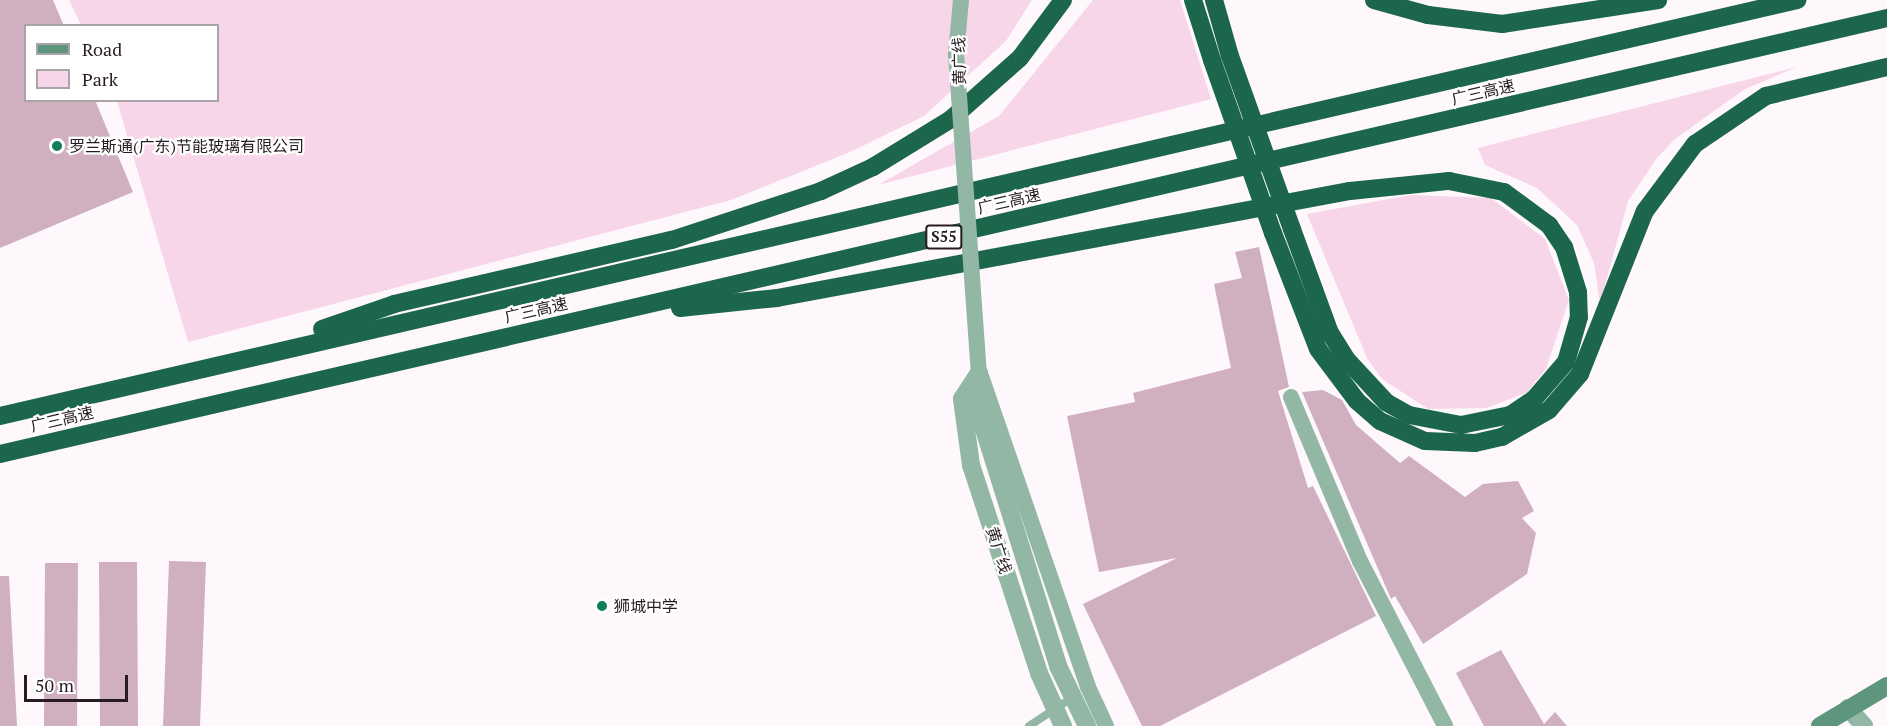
<!DOCTYPE html>
<meta charset="utf-8">
<style>
body{margin:0}
#map{position:relative;width:1887px;height:726px;overflow:hidden;background:#fef7fb;font-family:"PT Serif","Noto Sans SC",serif}
div>[style]{position:absolute}
[style*='--x']{left:calc(var(--x)*1px);top:calc(var(--y)*1px);width:calc(var(--w)*1px);rotate:calc(var(--a)*1deg)}
.green>*{inset:0;background:#f8d6e9}
.building>*{inset:0;background:#cfafc0}
.service>*{height:8px;margin:-4px;padding:0 4px;transform-origin:4px;border-radius:4px;background:#92b7a5}
.minor>*{height:16px;margin:-8px;padding:0 8px;transform-origin:8px;border-radius:8px;background:#92b7a5}
.tertiary>*{height:18px;margin:-9px;padding:0 9px;transform-origin:9px;border-radius:9px;background:#92b7a5}
.secondary>*{height:18px;margin:-9px;padding:0 9px;transform-origin:9px;border-radius:9px;background:#5d967c}
.motorway>*{height:18px;margin:-9px;padding:0 9px;transform-origin:9px;border-radius:9px;background:#1c664b}
.minor-bridge>*{height:16px;margin:-8px;padding:0 8px;transform-origin:8px;border-radius:8px;background:#92b7a5}
.motorway-bridge>*{height:18px;margin:-9px;padding:0 9px;transform-origin:9px;border-radius:9px;background:#1c664b}
.dots>*{width:16px;height:16px;translate:-50% -50%;box-sizing:border-box;border:3px solid #fff;border-radius:50%}
span{translate:-50% -50%;white-space:nowrap;text-align:center;line-height:1.15;-webkit-text-stroke:4.5px #fff;paint-order:stroke}
.shield-label span{padding:2px 4px;background:#fff;border:2px solid;border-radius:4px;-webkit-text-stroke-width:0}
.shield-label{font-size:15px;color:#281c23;font-weight:700}
.street-label{font-size:16px;color:#281c23}
.poi-label{font-size:16px;color:#281c23}
.left{translate:0 -50%;text-align:left}
.legend{position:absolute;left:24px;top:24px;width:195px;height:78px;box-sizing:border-box;background:#fff;border:2px solid #a9a4a7;margin:0;padding:8px 10px;list-style:none;font-size:18px;color:#281c23}
.legend li{display:flex;align-items:center;gap:12px;height:30px}
.legend b{width:30px;border:2px solid #a9a4a7}
.scale{position:absolute;left:24px;top:675px;width:104px;height:27px;box-sizing:border-box;border:3px solid #281c23;border-top:0;padding-left:8px;font-size:18px;line-height:21px;white-space:nowrap;color:#281c23;-webkit-text-stroke:4px #fff;paint-order:stroke}
</style>
<div id="map">
<div class="green">
<i style="clip-path:polygon(69px 0,1032px 0,1006px 41px,924px 116px,850px 152px,731px 200px,188px 342px,117px 101px,218px 100px,218px 26px,81px 25px)"></i>
<i style="clip-path:polygon(1093px 0,1180px 0,1211px 99px,878px 185px,999px 116px)"></i>
<i style="clip-path:polygon(1797px 67px,1745px 89px,1675px 139px,1657px 158px,1628px 201px,1600px 304px,1594px 263px,1577px 225px,1537px 188px,1485px 165px,1478px 148px)"></i>
<i style="clip-path:polygon(1411px 195px,1491px 198px,1545px 239px,1569px 300px,1546px 369px,1526px 393px,1486px 408px,1428px 409px,1382px 379px,1367px 358px,1307px 214px)"></i>
</div>
<div class="building">
<i style="clip-path:polygon(0 0,53px 0,64px 26px,26px 26px,26px 100px,95px 100px,133px 192px,0 248px)"></i>
<i style="clip-path:polygon(1259px 247px,1289px 387px,1278px 391px,1308px 488px,1313px 486px,1376px 616px,1160px 726px,1142px 726px,1083px 604px,1177px 558px,1099px 572px,1067px 416px,1135px 402px,1133px 393px,1231px 368px,1214px 284px,1242px 278px,1235px 252px)"></i>
<i style="clip-path:polygon(1323px 390px,1342px 400px,1356px 425px,1400px 463px,1409px 456px,1465px 497px,1483px 484px,1518px 481px,1534px 511px,1522px 518px,1536px 533px,1527px 574px,1423px 644px,1395px 596px,1391px 599px,1302px 392px)"></i>
<i style="clip-path:polygon(169px 561px,206px 562px,200px 726px,163px 726px)"></i>
<i style="clip-path:polygon(99px 562px,137px 562px,138px 726px,100px 726px)"></i>
<i style="clip-path:polygon(45px 563px,78px 563px,77px 726px,44px 726px)"></i>
<i style="clip-path:polygon(0 576px,9px 576px,17px 726px,0 726px)"></i>
<i style="clip-path:polygon(1501px 650px,1544px 724px,1555px 712px,1567px 726px,1484px 726px,1456px 673px)"></i>
</div>
<div class="service">
<i style="--x:1029;--y:726;--w:53;--a:-33.4"></i>
</div>
<div class="minor">
<i style="--x:956;--y:54;--w:54;--a:-84.7"></i>
<i style="--x:981;--y:376;--w:329;--a:71"></i>
<i style="--x:1088;--y:687;--w:43;--a:65.2"></i>
<i style="--x:1291;--y:397;--w:178;--a:67.2"></i>
<i style="--x:1360;--y:561;--w:186;--a:62.7"></i>
</div>
<div class="tertiary">
<i style="--x:1848;--y:708;--w:24;--a:48"></i>
<i style="--x:1063;--y:726;--w:58;--a:-114.4"></i>
<i style="--x:1039;--y:673;--w:219;--a:-108.1"></i>
<i style="--x:971;--y:465;--w:67;--a:-97.8"></i>
<i style="--x:962;--y:399;--w:31;--a:-57"></i>
<i style="--x:979;--y:373;--w:37;--a:92"></i>
<i style="--x:978;--y:410;--w:268;--a:72.6"></i>
<i style="--x:1058;--y:666;--w:67;--a:64.2"></i>
</div>
<div class="secondary">
<i style="--x:1820;--y:726;--w:78;--a:-30.8"></i>
</div>
<div class="motorway">
<i style="--x:1193;--y:0;--w:63;--a:72.4"></i>
<i style="--x:1214;--y:0;--w:58;--a:74.1"></i>
<i style="--x:1374;--y:0;--w:56;--a:15.5"></i>
<i style="--x:1428;--y:15;--w:75;--a:6.9"></i>
<i style="--x:1502;--y:24;--w:158;--a:-8.7"></i>
<i style="--x:1273;--y:233;--w:124;--a:68.8"></i>
<i style="--x:1318;--y:349;--w:65;--a:53.1"></i>
<i style="--x:1357;--y:401;--w:30;--a:41"></i>
<i style="--x:1380;--y:421;--w:49;--a:24"></i>
<i style="--x:1425;--y:441;--w:50;--a:2.3"></i>
<i style="--x:1475;--y:443;--w:28;--a:-13"></i>
<i style="--x:1502;--y:437;--w:54;--a:-29.9"></i>
<i style="--x:1549;--y:410;--w:48;--a:-49.3"></i>
<i style="--x:1580;--y:374;--w:175;--a:-68.3"></i>
<i style="--x:1645;--y:211;--w:84;--a:-53.3"></i>
<i style="--x:1695;--y:144;--w:86;--a:-34.1"></i>
<i style="--x:1766;--y:96;--w:124;--a:-13.5"></i>
<i style="--x:680;--y:308;--w:98;--a:-5.9"></i>
<i style="--x:777;--y:298;--w:583;--a:-10.58"></i>
<i style="--x:1350;--y:191;--w:100;--a:-5.8"></i>
<i style="--x:1449;--y:181;--w:56;--a:11.3"></i>
<i style="--x:1504;--y:192;--w:56;--a:36.3"></i>
<i style="--x:1549;--y:225;--w:27;--a:56"></i>
<i style="--x:1564;--y:247;--w:47;--a:72.7"></i>
<i style="--x:1578;--y:292;--w:25;--a:88"></i>
<i style="--x:1579;--y:317;--w:47;--a:106.1"></i>
<i style="--x:1566;--y:362;--w:49;--a:130.9"></i>
<i style="--x:1534;--y:399;--w:29;--a:146"></i>
<i style="--x:1510;--y:415;--w:50;--a:168.5"></i>
<i style="--x:1461;--y:425;--w:53;--a:-169.1"></i>
<i style="--x:1409;--y:415;--w:26;--a:-151"></i>
<i style="--x:1386;--y:402;--w:57;--a:-132.9"></i>
<i style="--x:1347;--y:360;--w:32;--a:-122"></i>
<i style="--x:1330;--y:333;--w:111;--a:-110.1"></i>
<i style="--x:322;--y:329;--w:76;--a:-19.1"></i>
<i style="--x:394;--y:304;--w:285;--a:-13"></i>
<i style="--x:672;--y:240;--w:157;--a:-18.2"></i>
<i style="--x:821;--y:191;--w:57;--a:-24.8"></i>
<i style="--x:873;--y:167;--w:92;--a:-31.6"></i>
<i style="--x:951;--y:119;--w:92;--a:-41.5"></i>
<i style="--x:1020;--y:58;--w:72;--a:-53.4"></i>
<i style="--x:0;--y:416;--w:1845;--a:-13.03"></i>
<i style="--x:0;--y:454;--w:1937;--a:-13.01"></i>
</div>
<div class="minor-bridge">
<i style="--x:956;--y:54;--w:320;--a:85.9"></i>
</div>
<div class="motorway-bridge">
<i style="--x:1230;--y:56;--w:184;--a:70.3"></i>
<i style="--x:1212;--y:60;--w:183;--a:70.6"></i>
</div>
<div class="dots">
<i style="left:57px;top:146px;background:#0f7e5b"></i>
<i style="left:602px;top:606px;background:#0f7e5b"></i>
</div>
<div class="shield-label">
<span style="left:944px;top:237px">S55</span>
</div>
<div class="street-label">
<span style="left:959px;top:61px;rotate:-91deg">黄广线</span>
<span style="left:1483px;top:92px;rotate:-13deg">广三高速</span>
<span style="left:1009px;top:201px;rotate:-13deg">广三高速</span>
<span style="left:536px;top:310px;rotate:-13deg">广三高速</span>
<span style="left:62px;top:419px;rotate:-13deg">广三高速</span>
<span style="left:999px;top:550px;rotate:72deg">黄广线</span>
</div>
<div class="poi-label">
<span class="left" style="left:69px;top:146px">罗兰斯通(广东)节能玻璃有限公司</span>
<span class="left" style="left:614px;top:606px">狮城中学</span>
</div>
<ul class="legend">
<li><b style="height:8px;background:#5d967c"></b>Road</li>
<li><b style="height:16px;background:#f8d6e9"></b>Park</li>
</ul>
<div class="scale">50 m</div>
</div>
